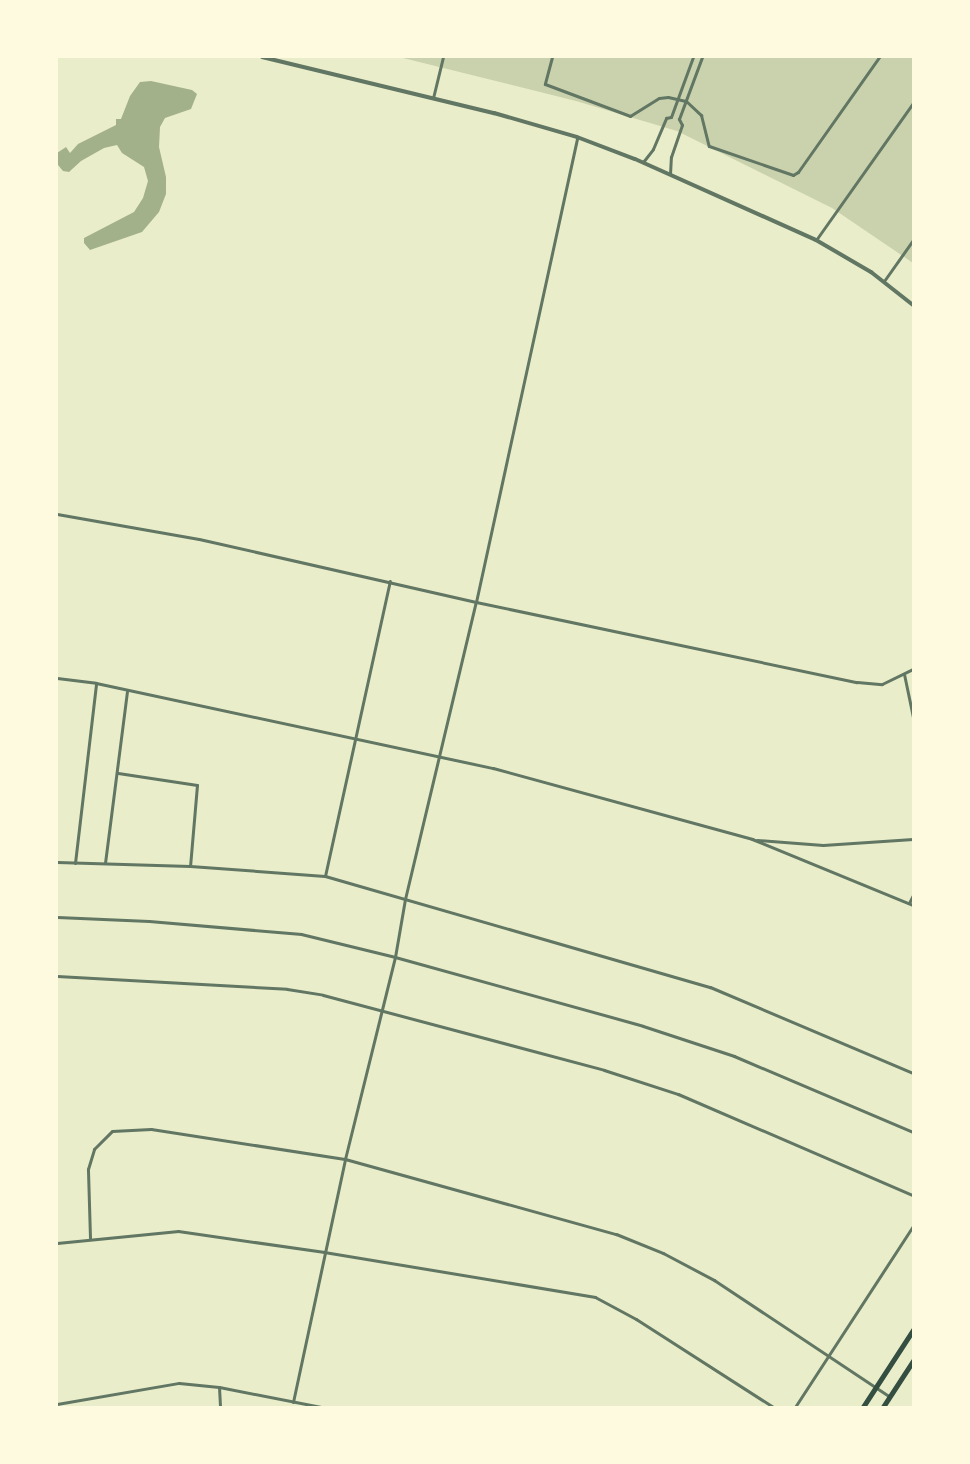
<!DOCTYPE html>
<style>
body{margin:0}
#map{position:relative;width:970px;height:1464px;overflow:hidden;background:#e9edc9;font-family:Rubik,sans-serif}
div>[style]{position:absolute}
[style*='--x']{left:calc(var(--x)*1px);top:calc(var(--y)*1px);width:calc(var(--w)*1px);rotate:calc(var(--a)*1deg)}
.green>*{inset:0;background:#cad2ad}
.water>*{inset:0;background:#a3b18a}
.minor>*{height:3px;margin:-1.5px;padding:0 1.5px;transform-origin:1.5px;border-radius:1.5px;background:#617663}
.tertiary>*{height:4px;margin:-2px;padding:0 2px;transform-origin:2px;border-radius:2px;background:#617663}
.secondary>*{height:4.5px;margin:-2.25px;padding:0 2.25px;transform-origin:2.25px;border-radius:2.25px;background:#344e41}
span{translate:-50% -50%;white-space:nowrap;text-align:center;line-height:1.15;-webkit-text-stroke:4.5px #fefae0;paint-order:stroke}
.frame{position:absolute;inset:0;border:58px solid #fefae0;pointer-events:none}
</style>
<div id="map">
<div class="green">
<i style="clip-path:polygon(399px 57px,913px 57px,913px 263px,832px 208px,677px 131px,576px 101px)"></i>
</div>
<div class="water">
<i style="clip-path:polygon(151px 81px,192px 90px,197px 94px,191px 109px,165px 118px,160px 127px,159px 147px,166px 177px,166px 194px,159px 212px,142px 232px,90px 250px,84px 243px,84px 238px,134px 212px,143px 198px,148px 181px,144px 167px,122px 153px,117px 145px,104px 148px,81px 161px,69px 172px,63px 171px,58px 165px,57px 153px,66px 147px,70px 153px,78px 144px,116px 125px,116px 119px,121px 119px,130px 96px,140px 82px)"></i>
</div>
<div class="minor">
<i style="--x:552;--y:57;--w:28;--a:105"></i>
<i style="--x:545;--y:84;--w:91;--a:20.6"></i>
<i style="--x:630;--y:116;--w:34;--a:-32"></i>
<i style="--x:659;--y:98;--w:9;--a:-6"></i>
<i style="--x:668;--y:97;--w:18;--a:13"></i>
<i style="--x:686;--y:101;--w:21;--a:43"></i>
<i style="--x:701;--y:115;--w:32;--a:76"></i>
<i style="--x:709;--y:146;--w:89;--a:19"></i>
<i style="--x:793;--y:175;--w:6;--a:-31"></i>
<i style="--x:798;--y:172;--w:141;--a:-54.8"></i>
<i style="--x:433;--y:98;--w:42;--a:-76.3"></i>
<i style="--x:643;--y:162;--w:16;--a:-52"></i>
<i style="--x:653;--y:149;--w:34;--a:-67"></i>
<i style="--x:666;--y:118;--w:5;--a:-11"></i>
<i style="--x:671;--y:117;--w:64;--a:-69.9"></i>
<i style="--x:670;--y:174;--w:17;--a:-87"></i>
<i style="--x:671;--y:157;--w:34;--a:-71"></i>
<i style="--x:682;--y:125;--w:7;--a:-117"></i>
<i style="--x:679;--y:119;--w:66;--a:-69.6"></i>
<i style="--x:816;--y:240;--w:168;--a:-54.7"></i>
<i style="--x:884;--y:281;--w:50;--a:-54.7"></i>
<i style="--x:57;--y:514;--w:144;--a:10"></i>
<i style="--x:199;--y:539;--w:284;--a:12.8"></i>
<i style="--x:476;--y:602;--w:389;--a:11.9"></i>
<i style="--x:857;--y:682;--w:25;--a:5"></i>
<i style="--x:882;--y:684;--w:34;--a:-26"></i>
<i style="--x:904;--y:674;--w:44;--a:78.2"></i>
<i style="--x:57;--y:678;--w:39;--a:7"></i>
<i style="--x:96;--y:683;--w:406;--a:12.1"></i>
<i style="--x:493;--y:768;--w:269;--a:15.3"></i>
<i style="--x:752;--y:839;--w:174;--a:22.3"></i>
<i style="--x:118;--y:773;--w:80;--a:8.6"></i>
<i style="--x:197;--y:785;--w:81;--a:94.9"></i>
<i style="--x:757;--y:840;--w:66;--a:4.3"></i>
<i style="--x:823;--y:845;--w:90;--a:-3.8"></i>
<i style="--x:57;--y:862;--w:133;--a:1.7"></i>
<i style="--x:190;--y:866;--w:135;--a:4.2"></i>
<i style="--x:325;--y:876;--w:401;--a:16.1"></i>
<i style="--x:710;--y:987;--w:220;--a:23"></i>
<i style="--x:75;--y:863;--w:181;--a:-83.3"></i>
<i style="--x:105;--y:863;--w:173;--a:-82.7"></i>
<i style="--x:325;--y:876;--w:302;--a:-77.6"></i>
<i style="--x:909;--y:903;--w:9;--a:-63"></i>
<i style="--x:57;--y:917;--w:92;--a:2.5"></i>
<i style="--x:149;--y:921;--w:153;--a:4.9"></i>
<i style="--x:301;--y:934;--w:97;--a:13.7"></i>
<i style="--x:395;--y:957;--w:257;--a:15.5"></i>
<i style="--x:643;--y:1026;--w:96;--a:18.2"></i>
<i style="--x:734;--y:1056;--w:194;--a:23"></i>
<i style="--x:57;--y:976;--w:230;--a:3.2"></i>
<i style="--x:287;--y:989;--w:36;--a:9"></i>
<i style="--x:323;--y:995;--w:291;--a:14.9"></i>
<i style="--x:604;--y:1070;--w:78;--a:18"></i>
<i style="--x:678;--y:1094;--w:256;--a:23.3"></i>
<i style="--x:90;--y:1238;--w:69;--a:-91.7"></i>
<i style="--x:88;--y:1169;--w:21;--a:-73"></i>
<i style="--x:94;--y:1149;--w:25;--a:-45"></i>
<i style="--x:112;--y:1131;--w:39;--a:-3"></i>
<i style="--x:151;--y:1129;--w:196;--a:8.8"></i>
<i style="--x:345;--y:1159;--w:281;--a:15.5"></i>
<i style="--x:616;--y:1234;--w:51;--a:22"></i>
<i style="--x:663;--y:1253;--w:58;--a:27.9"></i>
<i style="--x:714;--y:1280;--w:211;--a:33.6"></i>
<i style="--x:57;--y:1243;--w:122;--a:-5.7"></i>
<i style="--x:178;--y:1231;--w:148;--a:8.2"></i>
<i style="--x:324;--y:1252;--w:275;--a:9.4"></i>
<i style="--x:595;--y:1297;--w:47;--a:28.2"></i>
<i style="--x:636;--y:1319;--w:163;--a:32.7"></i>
<i style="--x:219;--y:1387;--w:20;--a:87"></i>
<i style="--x:293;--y:1402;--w:249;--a:-77.9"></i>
<i style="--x:345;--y:1159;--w:208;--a:-76.1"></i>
<i style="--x:395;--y:957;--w:59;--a:-80.2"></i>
<i style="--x:405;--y:899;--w:305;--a:-76.6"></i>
<i style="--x:476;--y:602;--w:476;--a:-77.7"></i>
<i style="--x:57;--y:1404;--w:124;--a:-9.8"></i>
<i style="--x:179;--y:1383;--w:40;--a:5.7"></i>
<i style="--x:219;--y:1387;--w:104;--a:11.1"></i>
<i style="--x:795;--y:1407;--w:216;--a:-56.9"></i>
</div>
<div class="tertiary">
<i style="--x:262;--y:57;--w:239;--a:13.6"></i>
<i style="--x:494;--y:113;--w:86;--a:16.1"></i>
<i style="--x:577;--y:137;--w:62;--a:20.8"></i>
<i style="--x:635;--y:159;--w:198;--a:24.1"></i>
<i style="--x:816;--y:240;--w:64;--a:30.2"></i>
<i style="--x:871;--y:272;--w:53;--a:38.2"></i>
</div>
<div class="secondary">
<i style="--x:863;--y:1407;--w:92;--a:-57"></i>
<i style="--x:883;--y:1407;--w:55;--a:-56.9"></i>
</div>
<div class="frame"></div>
</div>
